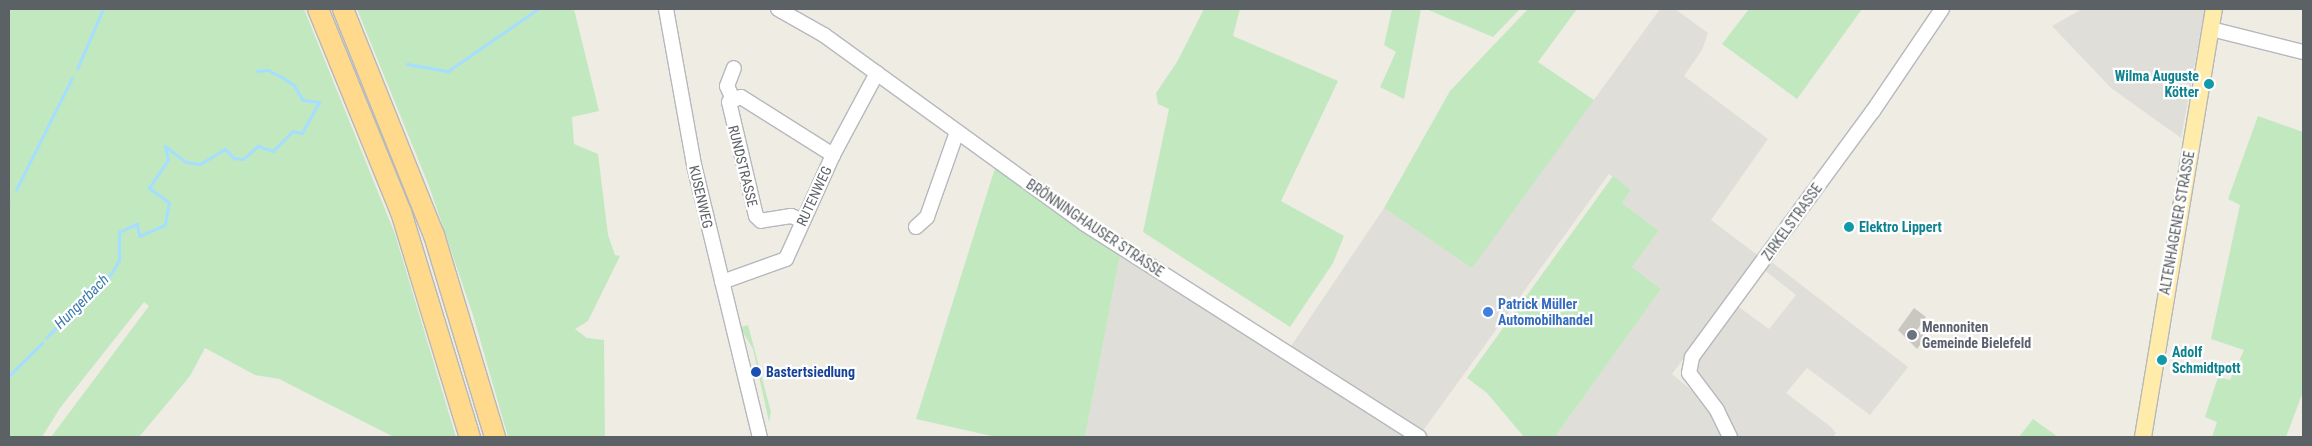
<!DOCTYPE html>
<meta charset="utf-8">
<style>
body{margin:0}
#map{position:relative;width:2312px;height:446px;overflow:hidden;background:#efece4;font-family:"Roboto Condensed",sans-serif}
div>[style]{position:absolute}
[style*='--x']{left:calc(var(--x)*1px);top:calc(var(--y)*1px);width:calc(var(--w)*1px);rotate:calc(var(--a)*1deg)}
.industrial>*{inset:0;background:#e0ded9}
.green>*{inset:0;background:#c2e8c0}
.stream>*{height:2.5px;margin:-1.25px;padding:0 1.25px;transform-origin:1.25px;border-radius:1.25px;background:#a5deff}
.building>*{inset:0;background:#cac7c1}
.roads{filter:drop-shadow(1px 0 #b5b8bc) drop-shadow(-1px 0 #b5b8bc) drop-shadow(0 1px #b5b8bc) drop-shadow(0 -1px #b5b8bc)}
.minor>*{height:14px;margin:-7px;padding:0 7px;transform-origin:7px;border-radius:7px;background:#fff}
.major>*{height:16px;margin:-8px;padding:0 8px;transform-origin:8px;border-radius:8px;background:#ffecaa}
.highway>*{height:20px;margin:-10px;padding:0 10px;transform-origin:10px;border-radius:10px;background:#ffda8c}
.dots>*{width:14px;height:14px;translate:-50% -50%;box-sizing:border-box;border:2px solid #fff;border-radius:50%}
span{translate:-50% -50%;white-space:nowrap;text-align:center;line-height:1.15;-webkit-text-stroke:4.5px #fff;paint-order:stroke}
.culture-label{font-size:14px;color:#0d838f;font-weight:700}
.right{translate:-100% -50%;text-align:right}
.left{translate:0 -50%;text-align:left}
.street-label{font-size:14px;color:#5c6166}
.shop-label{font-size:14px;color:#366cbe;font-weight:700}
.worship-label{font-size:14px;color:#5b616d;font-weight:700}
.transit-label{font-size:14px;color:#164399;font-weight:700}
.water-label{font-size:15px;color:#3a7aad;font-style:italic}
.frame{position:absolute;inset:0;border:10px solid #5c6166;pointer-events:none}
</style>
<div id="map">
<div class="industrial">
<i style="clip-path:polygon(1660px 9px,1675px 9px,1708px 33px,1702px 50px,1684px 76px,1768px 139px,1711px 220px,1760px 257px,1672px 374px,1703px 400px,1722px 437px,1555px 437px,1661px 289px,1632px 267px,1659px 231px,1622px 203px,1631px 190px,1609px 174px,1422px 432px,1292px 351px,1291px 346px,1384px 208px,1472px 267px)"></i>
<i style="clip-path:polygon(2082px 9px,2205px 9px,2181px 138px,2111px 88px,2052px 26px)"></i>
<i style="clip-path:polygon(1120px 256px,1277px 355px,1406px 437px,1085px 437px)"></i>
<i style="clip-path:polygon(1769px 260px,1908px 367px,1870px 415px,1807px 368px,1786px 393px,1831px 427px,1836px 433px,1833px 437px,1737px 437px,1724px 406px,1696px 369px,1705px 349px,1736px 305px,1769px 329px,1796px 295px,1763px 269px)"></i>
</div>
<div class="green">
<i style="clip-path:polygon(9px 9px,304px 9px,395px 234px,456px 437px,394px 437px,279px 379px,255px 375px,205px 348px,190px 376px,139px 437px,51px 437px,149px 306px,144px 302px,60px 408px,42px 437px,9px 437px)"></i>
<i style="clip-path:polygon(357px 9px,574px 9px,599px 111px,572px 117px,574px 144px,598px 154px,608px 235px,615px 255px,620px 256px,588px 321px,575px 329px,587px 338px,604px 340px,605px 437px,508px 437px,473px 315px,429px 186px)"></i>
<i style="clip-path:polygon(1204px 9px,1240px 9px,1233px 36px,1338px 81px,1281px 201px,1344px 236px,1333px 263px,1290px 327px,1143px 232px,1169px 109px,1158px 104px,1156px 93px,1177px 62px)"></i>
<i style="clip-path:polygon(1392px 9px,1421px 9px,1404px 99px,1380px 87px,1396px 52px,1384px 45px)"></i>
<i style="clip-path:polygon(1426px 9px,1520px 9px,1493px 37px)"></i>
<i style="clip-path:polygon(1528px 9px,1577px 9px,1538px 62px,1594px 100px,1472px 268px,1384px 208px,1450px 91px)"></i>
<i style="clip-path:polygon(1749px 9px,1862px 9px,1797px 99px,1722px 44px)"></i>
<i style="clip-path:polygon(2258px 116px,2303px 132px,2303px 392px,2286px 437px,2212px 437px,2217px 422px,2205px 417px,2218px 377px,2230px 380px,2244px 350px,2211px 339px,2240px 205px,2228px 199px)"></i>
<i style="clip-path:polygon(995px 168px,1120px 256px,1085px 437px,996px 437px,916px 419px)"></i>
<i style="clip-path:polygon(1613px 176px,1631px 190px,1622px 203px,1659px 231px,1632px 267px,1661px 289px,1555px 437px,1524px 437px,1487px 393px,1467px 378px)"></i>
<i style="clip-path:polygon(748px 325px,771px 412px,769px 422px,753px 349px,742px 331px,741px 327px)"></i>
<i style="clip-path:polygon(2033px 419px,2058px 437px,2019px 437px)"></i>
</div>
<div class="stream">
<i style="--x:407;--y:64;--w:42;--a:9.7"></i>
<i style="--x:448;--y:71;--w:109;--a:-34.6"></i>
<i style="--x:77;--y:69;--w:65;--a:-66.6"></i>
<i style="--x:257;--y:71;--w:11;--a:-5"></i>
<i style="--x:268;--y:70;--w:16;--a:27"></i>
<i style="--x:282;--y:77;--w:14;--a:34"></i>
<i style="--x:294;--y:85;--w:17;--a:59"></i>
<i style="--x:303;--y:100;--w:16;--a:7"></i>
<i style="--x:16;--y:190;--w:125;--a:-63.4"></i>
<i style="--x:9;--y:202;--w:3;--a:90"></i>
<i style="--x:46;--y:338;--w:91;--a:-44.6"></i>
<i style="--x:111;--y:274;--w:16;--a:-60"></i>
<i style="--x:119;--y:260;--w:28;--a:-90"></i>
<i style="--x:119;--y:232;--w:20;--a:-24"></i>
<i style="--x:137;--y:224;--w:12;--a:76"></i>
<i style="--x:140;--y:236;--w:27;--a:-24"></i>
<i style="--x:165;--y:225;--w:22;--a:-80"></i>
<i style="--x:169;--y:203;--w:25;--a:-143"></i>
<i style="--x:149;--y:188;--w:34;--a:-56"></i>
<i style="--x:168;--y:160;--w:14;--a:-102"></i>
<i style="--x:165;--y:146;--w:26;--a:37"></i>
<i style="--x:186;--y:162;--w:14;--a:8"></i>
<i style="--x:200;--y:164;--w:29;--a:-31"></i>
<i style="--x:225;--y:149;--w:13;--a:45"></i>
<i style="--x:234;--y:158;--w:9;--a:6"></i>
<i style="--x:243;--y:159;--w:20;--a:-41"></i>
<i style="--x:258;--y:146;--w:16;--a:18"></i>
<i style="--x:273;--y:151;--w:28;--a:-45"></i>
<i style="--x:293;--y:131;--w:9;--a:13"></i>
<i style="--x:302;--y:133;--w:35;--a:-61"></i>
<i style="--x:9;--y:376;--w:47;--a:-45"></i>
</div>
<div class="building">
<i style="clip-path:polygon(1914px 308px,1926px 317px,1917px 330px,1926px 337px,1917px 349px,1898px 330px)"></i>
</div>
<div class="roads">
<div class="minor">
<i style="--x:666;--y:9;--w:158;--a:79.8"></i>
<i style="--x:694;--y:165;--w:280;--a:76.4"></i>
<i style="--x:778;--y:9;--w:53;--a:29.5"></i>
<i style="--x:824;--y:35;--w:322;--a:35.9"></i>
<i style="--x:1085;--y:224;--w:396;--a:32.5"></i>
<i style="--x:2211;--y:29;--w:95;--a:14"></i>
<i style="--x:733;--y:99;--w:14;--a:-115"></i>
<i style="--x:727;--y:86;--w:19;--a:-69"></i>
<i style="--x:803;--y:221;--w:13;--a:-157"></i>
<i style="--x:791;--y:216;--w:30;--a:171"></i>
<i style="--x:761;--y:221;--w:7;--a:-135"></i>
<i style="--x:756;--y:216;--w:117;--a:-103.3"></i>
<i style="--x:729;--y:102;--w:13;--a:-23"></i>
<i style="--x:741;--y:97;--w:109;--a:32.2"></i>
<i style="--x:916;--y:227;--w:15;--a:-42"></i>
<i style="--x:927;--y:217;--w:90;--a:-70.6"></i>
<i style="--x:722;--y:282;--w:68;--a:-19.8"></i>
<i style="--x:786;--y:259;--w:114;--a:-65.7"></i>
<i style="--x:833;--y:155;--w:93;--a:-61.8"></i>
<i style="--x:1730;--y:437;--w:30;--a:-116"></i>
<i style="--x:1717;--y:410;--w:46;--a:-127.1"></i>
<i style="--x:1689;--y:373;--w:16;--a:-79"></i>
<i style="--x:1692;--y:357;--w:305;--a:-53.7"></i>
<i style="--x:1873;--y:111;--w:123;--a:-55.9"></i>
</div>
<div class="major">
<i style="--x:2143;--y:437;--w:434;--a:-80.6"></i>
</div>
<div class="highway">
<i style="--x:318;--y:9;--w:219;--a:67.8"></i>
<i style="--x:401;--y:212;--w:235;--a:73"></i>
<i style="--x:343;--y:9;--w:244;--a:68.1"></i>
<i style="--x:434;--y:235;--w:211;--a:73.2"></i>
</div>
</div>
<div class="dots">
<i style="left:2209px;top:84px;background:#0f9aa8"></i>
<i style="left:1849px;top:227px;background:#0f9aa8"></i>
<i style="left:1488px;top:312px;background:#3f7fe0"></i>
<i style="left:1912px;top:335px;background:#6b7280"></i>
<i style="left:2162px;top:360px;background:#0f9aa8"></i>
<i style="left:756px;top:372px;background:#1a4fb4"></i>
</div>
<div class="culture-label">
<span class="right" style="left:2199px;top:84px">Wilma Auguste<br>Kötter</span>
<span class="left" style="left:1859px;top:227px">Elektro Lippert</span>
<span class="left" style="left:2172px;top:360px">Adolf<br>Schmidtpott</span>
</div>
<div class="street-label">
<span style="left:743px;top:166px;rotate:76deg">RUNDSTRASSE</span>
<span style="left:814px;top:196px;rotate:-65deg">RUTENWEG</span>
<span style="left:701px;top:197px;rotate:77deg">KUSENWEG</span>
<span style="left:1792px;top:222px;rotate:-54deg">ZIRKELSTRASSE</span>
<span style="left:2177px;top:223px;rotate:-80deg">ALTENHAGENER STRASSE</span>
<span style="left:1095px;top:228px;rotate:34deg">BRÖNNINGHAUSER STRASSE</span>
</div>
<div class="shop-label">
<span class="left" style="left:1498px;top:312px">Patrick Müller<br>Automobilhandel</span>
</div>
<div class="worship-label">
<span class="left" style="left:1922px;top:335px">Mennoniten<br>Gemeinde Bielefeld</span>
</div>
<div class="transit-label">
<span class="left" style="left:766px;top:372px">Bastertsiedlung</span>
</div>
<div class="water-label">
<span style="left:82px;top:302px;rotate:-45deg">Hungerbach</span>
</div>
<div class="frame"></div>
</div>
